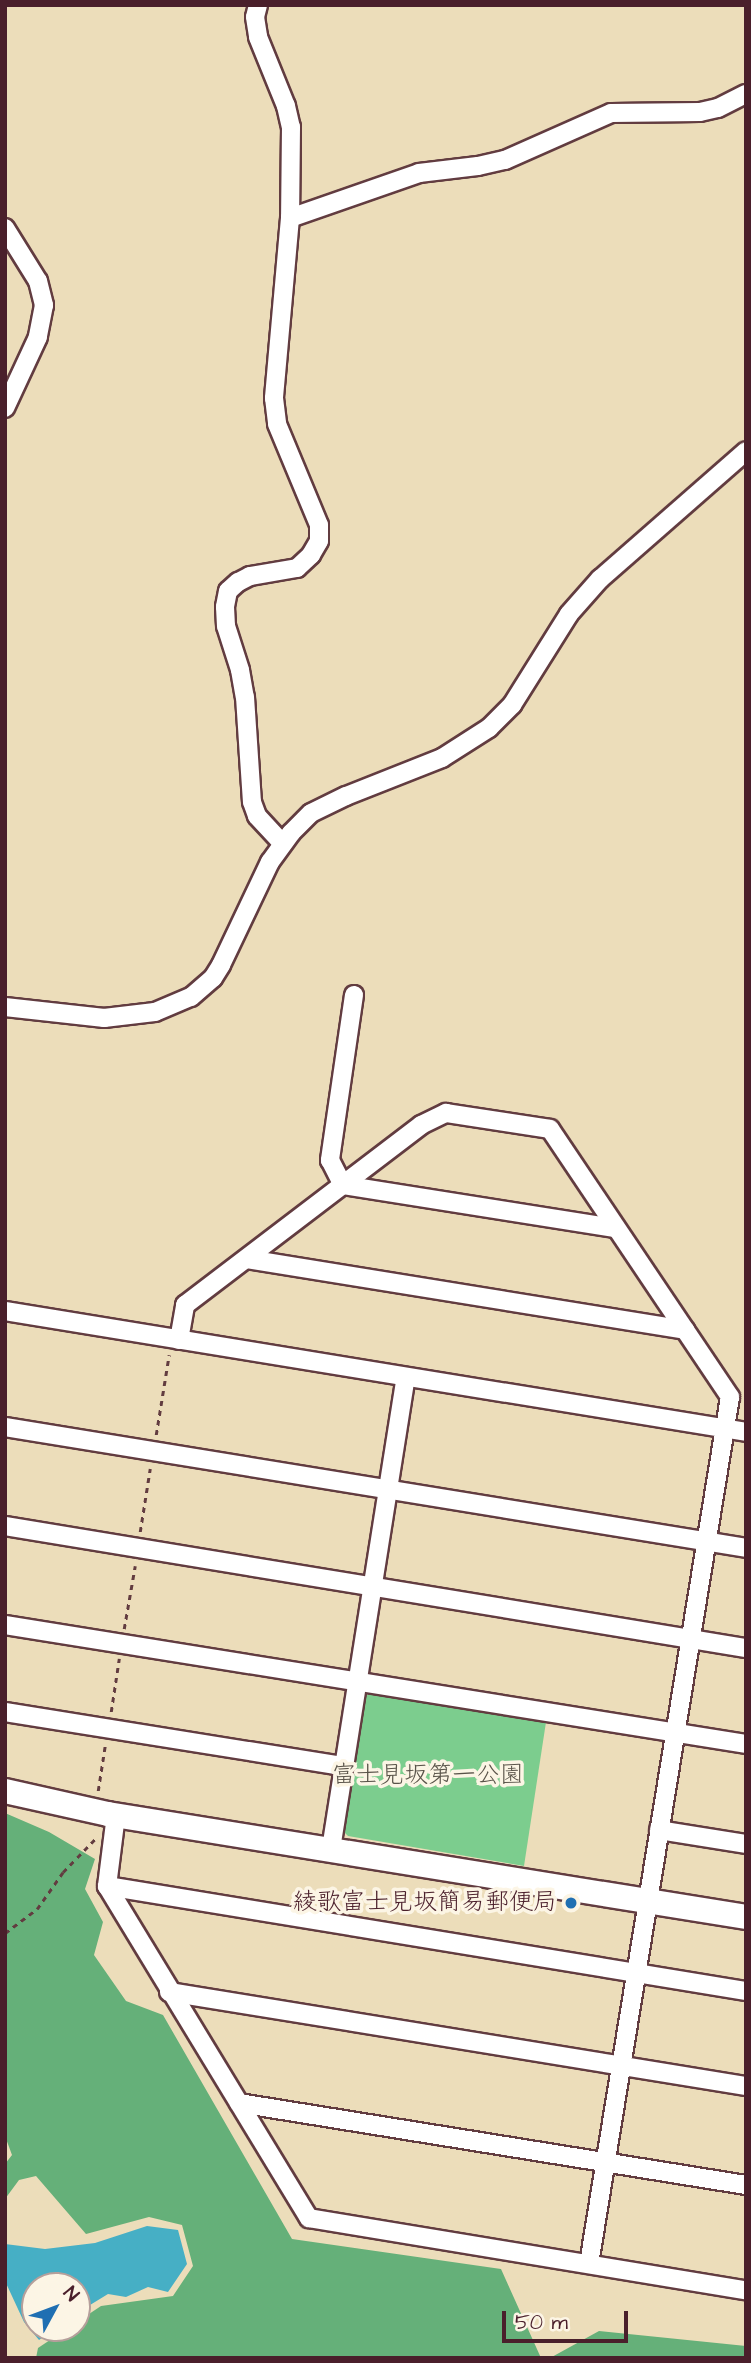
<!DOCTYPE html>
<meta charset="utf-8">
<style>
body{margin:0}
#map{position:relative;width:751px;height:2363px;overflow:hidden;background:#ecddba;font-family:"Architects Daughter","Klee One",sans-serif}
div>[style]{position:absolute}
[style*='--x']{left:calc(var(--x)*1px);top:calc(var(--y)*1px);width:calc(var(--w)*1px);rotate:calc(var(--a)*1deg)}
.green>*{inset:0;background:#7ccd8e}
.forest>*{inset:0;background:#65b079}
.water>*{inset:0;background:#46afc5}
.path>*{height:2.5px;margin-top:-1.25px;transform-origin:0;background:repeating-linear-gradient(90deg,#623c40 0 5px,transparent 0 10px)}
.roads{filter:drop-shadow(2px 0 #623c40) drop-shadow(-2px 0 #623c40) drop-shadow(0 2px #623c40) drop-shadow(0 -2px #623c40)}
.street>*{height:18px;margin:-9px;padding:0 9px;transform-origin:9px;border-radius:9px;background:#fff}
.secondary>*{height:24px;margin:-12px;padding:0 12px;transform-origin:12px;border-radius:12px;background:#fff}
.dots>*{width:19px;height:19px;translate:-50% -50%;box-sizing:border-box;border:4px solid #fcf5e5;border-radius:50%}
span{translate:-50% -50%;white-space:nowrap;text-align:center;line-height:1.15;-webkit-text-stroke:7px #fcf5e5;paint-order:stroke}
.park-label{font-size:24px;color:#595349}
.poi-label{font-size:24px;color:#4a1f2b}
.right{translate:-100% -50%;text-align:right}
.frame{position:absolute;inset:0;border:7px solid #4a1f2b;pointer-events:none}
.north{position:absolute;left:21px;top:2272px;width:70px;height:70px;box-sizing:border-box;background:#fcf5e5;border:2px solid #b59f9b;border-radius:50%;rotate:49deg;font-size:19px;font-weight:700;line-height:28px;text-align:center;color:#4a1f2b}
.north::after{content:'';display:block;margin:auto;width:24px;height:32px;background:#1f6fb2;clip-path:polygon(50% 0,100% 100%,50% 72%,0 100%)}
.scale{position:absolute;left:502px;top:2311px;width:126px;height:32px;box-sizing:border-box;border:4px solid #4a1f2b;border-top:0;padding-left:9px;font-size:21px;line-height:24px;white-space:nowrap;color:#4a1f2b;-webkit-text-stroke:5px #fcf5e5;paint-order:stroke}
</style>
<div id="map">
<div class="green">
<i style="clip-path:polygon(370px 1693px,546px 1722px,524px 1866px,348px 1836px,341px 1829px,361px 1700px)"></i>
</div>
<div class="forest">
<i style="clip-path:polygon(5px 1813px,49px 1832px,95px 1859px,85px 1889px,103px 1922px,94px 1955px,126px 2001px,163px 2015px,292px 2239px,501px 2269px,541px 2358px,36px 2358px,38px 2348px,68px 2328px,77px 2328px,77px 2322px,101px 2306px,173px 2296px,193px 2266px,182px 2225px,149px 2217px,86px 2234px,36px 2176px,19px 2180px,5px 2199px,5px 2164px,12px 2155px,5px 2136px)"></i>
<i style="clip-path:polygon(599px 2331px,746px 2346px,746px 2358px,550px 2358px)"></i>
</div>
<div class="water">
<i style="clip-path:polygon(147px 2226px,178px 2230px,187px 2264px,168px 2292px,148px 2287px,126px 2297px,108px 2294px,77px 2313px,77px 2286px,35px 2286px,35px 2328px,56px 2328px,39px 2340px,24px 2322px,5px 2281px,5px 2244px,45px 2249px,95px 2243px)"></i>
</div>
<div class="path">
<i style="--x:156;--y:1435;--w:81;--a:-80.8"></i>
<i style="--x:140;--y:1532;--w:64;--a:-81"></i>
<i style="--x:124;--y:1629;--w:64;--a:-80.1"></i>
<i style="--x:111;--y:1712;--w:54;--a:-81.4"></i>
<i style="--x:98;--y:1791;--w:46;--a:-81.2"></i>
<i style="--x:5;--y:1933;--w:40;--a:-37"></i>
<i style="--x:37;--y:1909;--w:45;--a:-54.9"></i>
<i style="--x:63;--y:1872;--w:47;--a:-45.9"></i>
</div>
<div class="roads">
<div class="street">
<i style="--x:258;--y:5;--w:12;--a:104"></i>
<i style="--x:255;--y:17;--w:20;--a:81"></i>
<i style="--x:258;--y:37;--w:74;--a:67.9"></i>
<i style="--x:286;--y:106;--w:22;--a:77"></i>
<i style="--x:291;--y:127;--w:91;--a:90.6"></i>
<i style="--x:290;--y:218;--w:181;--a:95.1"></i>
<i style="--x:274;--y:398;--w:26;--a:83"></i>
<i style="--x:277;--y:424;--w:109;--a:67.4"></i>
<i style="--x:319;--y:525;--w:16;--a:90"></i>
<i style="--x:319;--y:541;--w:16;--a:120"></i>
<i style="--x:311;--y:555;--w:19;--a:137"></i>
<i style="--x:297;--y:568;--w:48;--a:170.3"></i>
<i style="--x:250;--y:576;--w:13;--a:153"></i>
<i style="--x:238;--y:582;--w:13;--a:138"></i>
<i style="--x:228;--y:591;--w:16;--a:101"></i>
<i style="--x:225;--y:607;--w:19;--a:87"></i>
<i style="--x:226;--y:626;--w:46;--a:72.3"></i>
<i style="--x:240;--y:670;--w:27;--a:80"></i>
<i style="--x:245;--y:697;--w:105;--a:86.2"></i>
<i style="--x:252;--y:802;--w:15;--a:70"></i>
<i style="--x:257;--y:816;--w:38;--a:47"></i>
<i style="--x:290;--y:218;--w:137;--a:-19.2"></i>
<i style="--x:419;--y:173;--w:59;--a:-6.8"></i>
<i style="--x:478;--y:166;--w:28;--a:-13"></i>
<i style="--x:505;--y:160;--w:116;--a:-23.9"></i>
<i style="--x:611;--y:113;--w:89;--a:-0.6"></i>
<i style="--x:700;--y:112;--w:18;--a:-13"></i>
<i style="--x:718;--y:108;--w:31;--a:-27"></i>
<i style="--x:5;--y:228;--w:62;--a:58.1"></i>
<i style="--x:38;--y:281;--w:25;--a:76"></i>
<i style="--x:44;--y:305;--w:33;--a:101"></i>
<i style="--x:38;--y:337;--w:78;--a:114.9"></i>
<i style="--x:354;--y:995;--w:167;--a:98.3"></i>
<i style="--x:330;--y:1160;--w:28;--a:63"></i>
<i style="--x:343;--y:1185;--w:276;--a:9"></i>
<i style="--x:5;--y:1007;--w:100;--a:6.3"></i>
<i style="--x:104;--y:1018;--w:51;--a:-6.7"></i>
<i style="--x:155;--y:1012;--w:39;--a:-23"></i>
<i style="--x:191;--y:997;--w:29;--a:-41"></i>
<i style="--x:213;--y:978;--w:15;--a:-58"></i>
<i style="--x:221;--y:965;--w:114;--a:-64.6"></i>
<i style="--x:270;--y:862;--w:36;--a:-54"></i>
<i style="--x:291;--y:833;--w:28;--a:-45"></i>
<i style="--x:311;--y:813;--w:39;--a:-26"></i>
<i style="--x:346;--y:796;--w:103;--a:-21.6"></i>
<i style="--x:442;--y:758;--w:56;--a:-32.6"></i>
<i style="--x:489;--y:728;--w:33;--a:-45"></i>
<i style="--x:512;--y:705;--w:107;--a:-57.9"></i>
<i style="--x:569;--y:614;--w:47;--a:-48.5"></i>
<i style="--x:600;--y:579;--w:194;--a:-41.2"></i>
<i style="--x:247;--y:1259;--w:444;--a:9.2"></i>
<i style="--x:5;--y:1311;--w:751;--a:9.27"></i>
<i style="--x:179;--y:1340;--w:36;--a:-80"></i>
<i style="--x:185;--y:1305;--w:297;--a:-37.3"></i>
<i style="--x:421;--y:1125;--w:28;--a:-26"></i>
<i style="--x:446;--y:1113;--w:105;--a:8.7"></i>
<i style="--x:550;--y:1129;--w:323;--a:56.1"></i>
<i style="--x:730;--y:1397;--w:878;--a:99.24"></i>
<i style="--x:5;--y:1427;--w:751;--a:9.27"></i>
<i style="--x:5;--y:1526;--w:751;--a:9.35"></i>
<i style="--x:5;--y:1625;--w:750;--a:9.12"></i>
<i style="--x:5;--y:1712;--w:343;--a:9.1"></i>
<i style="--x:116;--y:1815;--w:72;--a:97.2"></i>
<i style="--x:107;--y:1886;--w:389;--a:58.7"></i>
<i style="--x:309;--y:2218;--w:443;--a:9.4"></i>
<i style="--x:659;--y:1830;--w:88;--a:9.1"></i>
<i style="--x:331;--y:1849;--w:477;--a:-81"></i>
<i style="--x:107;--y:1886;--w:648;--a:9.33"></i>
<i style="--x:169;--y:1992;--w:585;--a:9.25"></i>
<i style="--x:239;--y:2103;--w:514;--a:9.19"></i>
</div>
<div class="secondary">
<i style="--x:5;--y:1791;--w:106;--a:12.6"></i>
<i style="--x:108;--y:1814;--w:646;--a:9.17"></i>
</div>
</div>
<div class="dots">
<i style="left:571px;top:1903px;background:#1f6fb2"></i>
</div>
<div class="park-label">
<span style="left:428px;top:1776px">富士見坂第一公園</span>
</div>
<div class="poi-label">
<span class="right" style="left:557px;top:1903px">綾歌富士見坂簡易郵便局</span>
</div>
<div class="frame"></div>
<div class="north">N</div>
<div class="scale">50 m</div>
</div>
